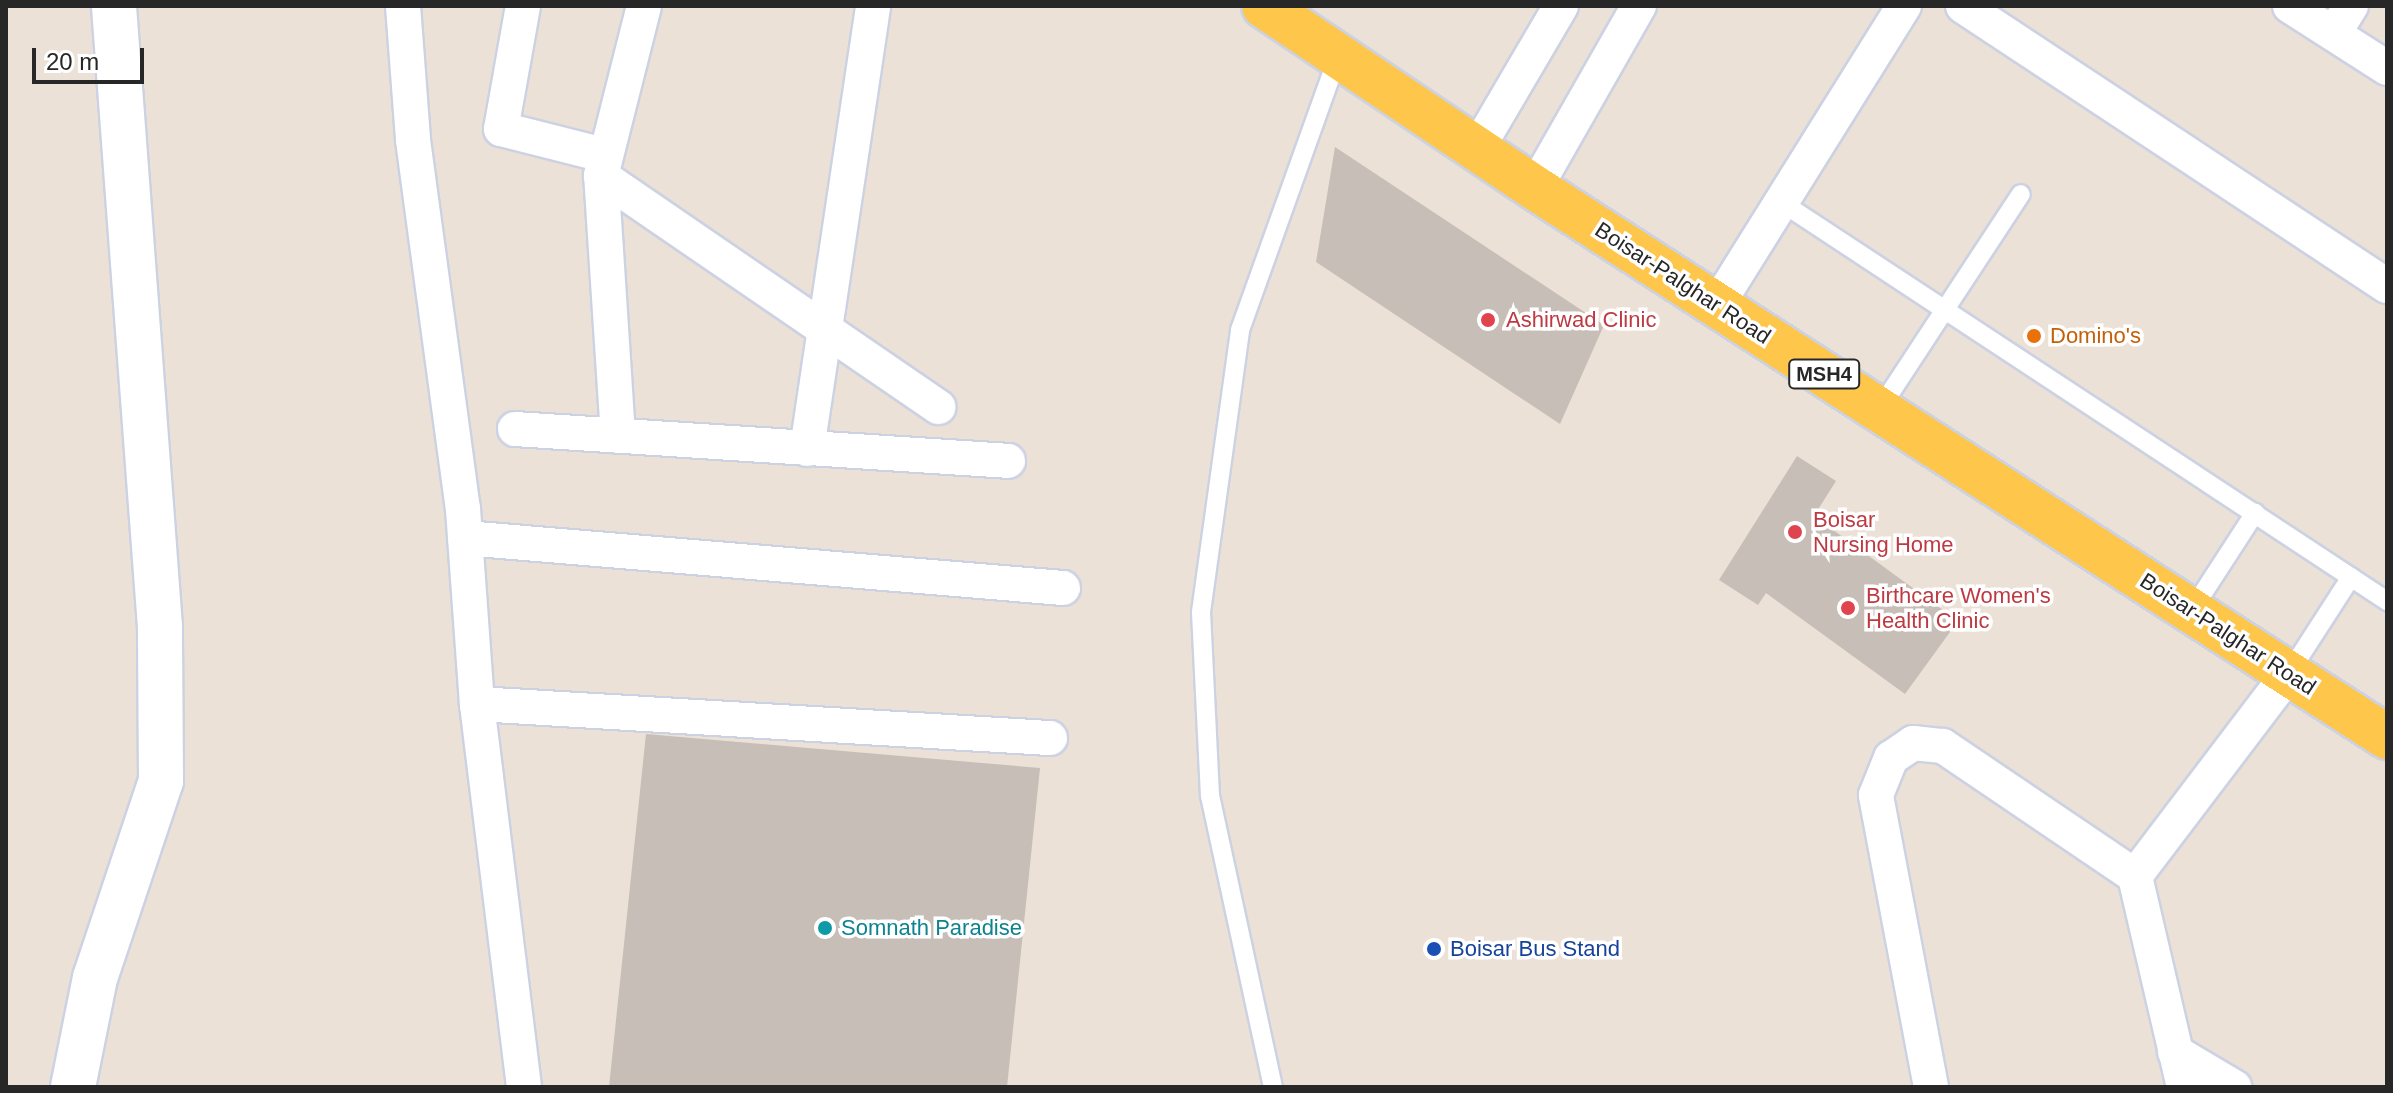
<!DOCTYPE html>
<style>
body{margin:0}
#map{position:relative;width:2393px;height:1093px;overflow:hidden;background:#ece1d7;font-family:Helvetica,sans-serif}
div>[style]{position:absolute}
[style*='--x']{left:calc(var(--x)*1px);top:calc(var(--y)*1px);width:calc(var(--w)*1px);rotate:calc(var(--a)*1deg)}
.building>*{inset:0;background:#c6beb7}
.roads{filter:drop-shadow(2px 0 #ccd2e2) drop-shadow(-2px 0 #ccd2e2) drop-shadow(0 2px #ccd2e2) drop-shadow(0 -2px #ccd2e2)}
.lane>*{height:18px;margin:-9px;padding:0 9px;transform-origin:9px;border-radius:9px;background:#fff}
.street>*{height:34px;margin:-17px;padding:0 17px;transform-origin:17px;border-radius:17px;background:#fff}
.secondary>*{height:44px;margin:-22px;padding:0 22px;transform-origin:22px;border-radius:22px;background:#fff}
.primary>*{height:44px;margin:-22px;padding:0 22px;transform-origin:22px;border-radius:22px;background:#fec64a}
.dots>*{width:22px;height:22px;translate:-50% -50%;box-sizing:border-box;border:4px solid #fff;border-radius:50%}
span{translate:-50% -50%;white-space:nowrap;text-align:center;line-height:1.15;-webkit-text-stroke:7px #fff;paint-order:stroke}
.shield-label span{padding:2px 6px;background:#fff;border:2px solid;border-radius:6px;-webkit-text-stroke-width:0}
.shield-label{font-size:20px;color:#272727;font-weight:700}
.street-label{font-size:22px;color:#272727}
.health-label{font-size:22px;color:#be3a42}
.left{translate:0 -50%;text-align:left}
.food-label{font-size:22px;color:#c56008}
.culture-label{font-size:22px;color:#0d838f}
.transit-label{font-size:22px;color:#164399}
.frame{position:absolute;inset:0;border:8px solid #272727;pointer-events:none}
.scale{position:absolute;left:32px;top:48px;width:112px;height:36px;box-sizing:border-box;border:4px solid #272727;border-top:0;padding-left:10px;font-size:24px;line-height:28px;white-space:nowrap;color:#272727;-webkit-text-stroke:6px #fff;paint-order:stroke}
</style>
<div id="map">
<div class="building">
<i style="clip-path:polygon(1335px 147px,1604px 325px,1560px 424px,1316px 262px)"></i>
<i style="clip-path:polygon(1797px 456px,1836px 481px,1814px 516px,1958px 621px,1905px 694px,1766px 593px,1758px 605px,1719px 580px)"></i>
<i style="clip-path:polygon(646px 734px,1040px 768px,1007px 1087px,609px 1087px)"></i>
</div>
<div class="roads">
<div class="lane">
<i style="--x:1781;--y:202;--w:726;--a:33.36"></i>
<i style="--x:1879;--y:410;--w:258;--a:-56.7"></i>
<i style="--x:2192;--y:610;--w:116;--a:-57"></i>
<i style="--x:2289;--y:673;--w:114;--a:-57.1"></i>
<i style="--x:1273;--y:1087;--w:298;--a:-102.2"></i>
<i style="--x:1210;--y:796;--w:184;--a:-92.8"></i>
<i style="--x:1201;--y:612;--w:285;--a:-82.1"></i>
<i style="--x:1240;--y:330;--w:290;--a:-70.3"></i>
</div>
<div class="street">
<i style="--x:403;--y:6;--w:134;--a:85.7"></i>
<i style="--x:413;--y:140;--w:372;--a:82.3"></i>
<i style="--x:463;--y:509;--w:196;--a:85.9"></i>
<i style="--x:477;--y:704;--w:386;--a:83"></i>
<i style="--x:523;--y:6;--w:125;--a:100.1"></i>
<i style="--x:501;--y:129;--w:106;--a:14.2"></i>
<i style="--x:1963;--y:6;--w:508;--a:33.44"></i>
<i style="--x:2290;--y:6;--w:115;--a:32.6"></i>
<i style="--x:2334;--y:33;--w:32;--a:-58"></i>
<i style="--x:1477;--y:149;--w:166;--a:-59.6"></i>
<i style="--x:601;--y:176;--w:409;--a:34.4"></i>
<i style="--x:1535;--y:188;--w:210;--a:-60.3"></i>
<i style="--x:1717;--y:305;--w:353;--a:-58"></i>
<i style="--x:515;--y:429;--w:494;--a:3.7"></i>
<i style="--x:618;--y:436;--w:261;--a:-93.7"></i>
<i style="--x:601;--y:176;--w:175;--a:-75.8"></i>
<i style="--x:807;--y:449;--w:448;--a:-81.5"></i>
<i style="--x:465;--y:538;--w:600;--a:4.78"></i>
<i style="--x:477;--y:704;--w:574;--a:3.4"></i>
<i style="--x:2175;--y:1052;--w:69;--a:30.7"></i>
<i style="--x:1931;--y:1087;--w:297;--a:-100.7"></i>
<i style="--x:1876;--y:795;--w:40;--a:-68"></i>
<i style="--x:1891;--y:758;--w:27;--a:-34"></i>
<i style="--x:1913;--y:743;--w:30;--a:6"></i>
<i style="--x:1943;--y:746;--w:232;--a:34.1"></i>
<i style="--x:2184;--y:1087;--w:217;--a:-103.1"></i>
<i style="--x:2135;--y:876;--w:255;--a:-52.8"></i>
</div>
<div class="secondary">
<i style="--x:73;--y:1087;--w:111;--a:-78.6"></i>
<i style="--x:95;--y:978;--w:208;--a:-71.5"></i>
<i style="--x:161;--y:781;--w:154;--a:-90.4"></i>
<i style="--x:160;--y:627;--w:623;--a:-94.24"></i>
</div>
<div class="primary">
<i style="--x:1264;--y:6;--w:326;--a:33.9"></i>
<i style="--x:1535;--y:188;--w:1014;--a:32.8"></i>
</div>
</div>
<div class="dots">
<i style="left:1488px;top:320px;background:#e0444e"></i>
<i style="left:2034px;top:336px;background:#e8710a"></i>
<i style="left:1795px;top:532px;background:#e0444e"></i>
<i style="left:1848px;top:608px;background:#e0444e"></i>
<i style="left:825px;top:928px;background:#0f9aa8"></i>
<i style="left:1434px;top:949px;background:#1a4fb4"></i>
</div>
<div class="shield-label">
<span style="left:1824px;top:374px">MSH4</span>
</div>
<div class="street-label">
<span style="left:1683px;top:283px;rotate:33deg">Boisar-Palghar Road</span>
<span style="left:2228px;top:634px;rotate:33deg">Boisar-Palghar Road</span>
</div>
<div class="health-label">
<span class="left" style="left:1506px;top:320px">Ashirwad Clinic</span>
<span class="left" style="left:1813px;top:532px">Boisar<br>Nursing Home</span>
<span class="left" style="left:1866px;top:608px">Birthcare Women's<br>Health Clinic</span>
</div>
<div class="food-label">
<span class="left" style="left:2050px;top:336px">Domino's</span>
</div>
<div class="culture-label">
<span class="left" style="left:841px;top:928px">Somnath Paradise</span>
</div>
<div class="transit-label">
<span class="left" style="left:1450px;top:949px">Boisar Bus Stand</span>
</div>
<div class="frame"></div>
<div class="scale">20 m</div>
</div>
